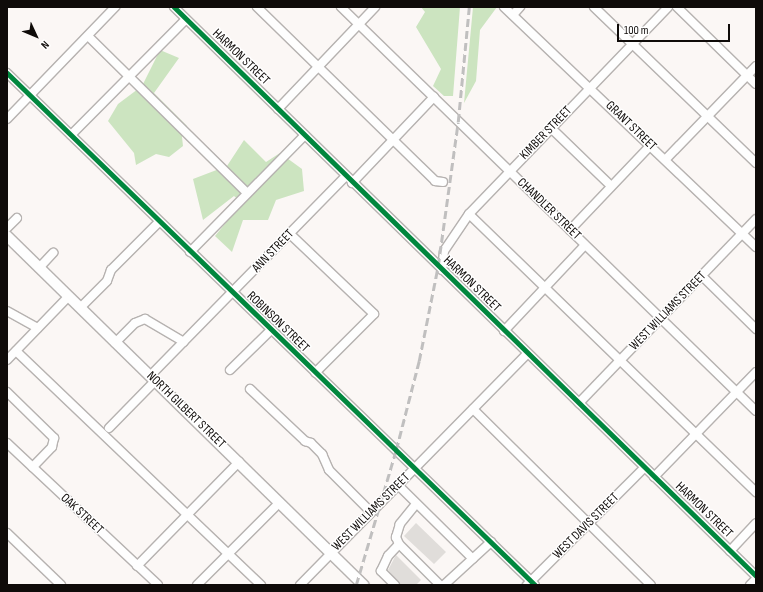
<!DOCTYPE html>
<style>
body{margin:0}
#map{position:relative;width:763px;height:592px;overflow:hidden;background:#fbf7f5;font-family:"Sofia Sans Condensed",sans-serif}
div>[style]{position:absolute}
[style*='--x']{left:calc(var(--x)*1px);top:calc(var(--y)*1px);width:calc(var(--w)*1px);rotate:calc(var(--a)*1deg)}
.forest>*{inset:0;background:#cce4c0}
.building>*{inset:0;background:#e0ddda}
.roads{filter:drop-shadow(1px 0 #b6b2b0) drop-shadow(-1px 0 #b6b2b0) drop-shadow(0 1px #b6b2b0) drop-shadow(0 -1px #b6b2b0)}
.minor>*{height:8px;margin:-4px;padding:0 4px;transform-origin:4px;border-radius:4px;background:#fefefe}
.major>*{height:10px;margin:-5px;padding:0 5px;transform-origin:5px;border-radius:5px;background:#fefefe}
.rail>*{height:2.5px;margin-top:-1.25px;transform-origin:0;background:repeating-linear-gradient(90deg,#c0bfbf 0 8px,transparent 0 12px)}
.cycleway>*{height:5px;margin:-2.5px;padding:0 2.5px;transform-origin:2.5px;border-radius:2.5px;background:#00873e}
span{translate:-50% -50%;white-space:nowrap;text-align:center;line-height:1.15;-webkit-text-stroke:3px #fff;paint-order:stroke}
.street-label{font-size:13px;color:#0f0b09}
.frame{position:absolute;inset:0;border:8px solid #0f0b09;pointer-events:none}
.north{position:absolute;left:16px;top:16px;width:40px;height:40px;-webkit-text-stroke:3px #fff;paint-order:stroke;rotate:134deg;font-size:11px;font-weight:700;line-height:16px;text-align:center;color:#0f0b09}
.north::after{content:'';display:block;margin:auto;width:14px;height:18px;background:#0f0b09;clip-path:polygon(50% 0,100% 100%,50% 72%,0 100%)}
.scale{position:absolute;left:617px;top:24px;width:113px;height:18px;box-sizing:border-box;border:2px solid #0f0b09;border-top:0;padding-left:5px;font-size:12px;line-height:14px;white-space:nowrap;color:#0f0b09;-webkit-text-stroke:3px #fff;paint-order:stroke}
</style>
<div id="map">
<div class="forest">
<i style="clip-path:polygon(421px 7px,460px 7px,453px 96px,444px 96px,433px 86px,441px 69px,416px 27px,425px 12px)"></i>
<i style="clip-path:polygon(473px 7px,497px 7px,480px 30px,476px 81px,464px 103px)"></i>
<i style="clip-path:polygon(160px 50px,179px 58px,154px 93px,187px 126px,182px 137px,183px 146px,169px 157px,156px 154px,136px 165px,134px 153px,108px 121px,118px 104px,142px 86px)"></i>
<i style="clip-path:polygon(244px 140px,266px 162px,280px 153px,302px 169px,304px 191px,276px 200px,268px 220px,243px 220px,232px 252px,215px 236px,242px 203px,234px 196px,203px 220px,193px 179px,227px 166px)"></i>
</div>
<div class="building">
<i style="clip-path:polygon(416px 523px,446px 552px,434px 564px,404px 536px)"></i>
<i style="clip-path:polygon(396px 555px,421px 580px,416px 585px,400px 585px,388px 570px)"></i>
</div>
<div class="roads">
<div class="minor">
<i style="--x:174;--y:7;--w:814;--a:44.35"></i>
<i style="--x:257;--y:7;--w:249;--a:44.3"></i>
<i style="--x:435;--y:181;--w:8;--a:7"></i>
<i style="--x:341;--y:7;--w:579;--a:44.23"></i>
<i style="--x:504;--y:7;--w:348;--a:43.6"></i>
<i style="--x:594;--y:7;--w:225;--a:43.9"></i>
<i style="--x:677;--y:7;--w:110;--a:44.3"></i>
<i style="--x:513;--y:15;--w:11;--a:-49"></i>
<i style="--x:88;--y:36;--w:223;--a:44.6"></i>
<i style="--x:7;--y:73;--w:735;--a:44.12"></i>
<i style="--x:278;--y:109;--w:141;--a:-46.4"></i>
<i style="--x:7;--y:119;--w:156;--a:-46"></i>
<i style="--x:551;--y:128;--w:83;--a:44"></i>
<i style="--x:71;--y:135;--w:163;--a:-45.2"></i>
<i style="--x:666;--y:159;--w:129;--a:-45.9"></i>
<i style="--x:352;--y:183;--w:119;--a:-46.4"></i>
<i style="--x:469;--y:214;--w:400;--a:44.1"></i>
<i style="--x:7;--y:228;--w:14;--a:-45"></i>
<i style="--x:570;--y:230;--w:117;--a:-46.4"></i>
<i style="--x:290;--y:234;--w:116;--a:43.6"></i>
<i style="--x:374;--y:314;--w:83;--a:135"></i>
<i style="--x:190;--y:252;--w:164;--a:-45.5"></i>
<i style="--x:39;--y:268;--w:21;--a:-47"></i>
<i style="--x:442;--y:270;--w:19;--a:-84"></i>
<i style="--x:444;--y:251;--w:45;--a:-56"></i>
<i style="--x:469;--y:214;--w:287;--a:-46.1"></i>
<i style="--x:702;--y:276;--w:76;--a:44.5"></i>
<i style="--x:80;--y:308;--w:38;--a:-45"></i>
<i style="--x:107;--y:281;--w:12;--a:-70"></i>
<i style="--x:111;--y:270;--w:68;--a:-45"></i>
<i style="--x:7;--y:311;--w:35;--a:29"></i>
<i style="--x:504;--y:331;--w:118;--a:-46.7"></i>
<i style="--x:115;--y:343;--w:28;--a:-45"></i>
<i style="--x:135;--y:323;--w:11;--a:-22"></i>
<i style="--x:145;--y:319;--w:45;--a:30.5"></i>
<i style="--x:16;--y:351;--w:339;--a:43.7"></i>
<i style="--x:7;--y:360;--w:88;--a:-45.9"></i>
<i style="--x:230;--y:370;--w:57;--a:-44.3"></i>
<i style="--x:150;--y:376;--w:280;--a:-45.6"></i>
<i style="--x:250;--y:389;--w:76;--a:43.4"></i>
<i style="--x:305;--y:441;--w:6;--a:18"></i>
<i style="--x:311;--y:443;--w:16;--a:45"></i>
<i style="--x:322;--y:454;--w:17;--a:66"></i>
<i style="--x:329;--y:470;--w:59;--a:45"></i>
<i style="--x:7;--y:392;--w:66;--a:44.4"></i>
<i style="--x:54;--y:438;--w:9;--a:103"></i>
<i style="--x:52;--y:447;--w:28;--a:134"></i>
<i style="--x:579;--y:403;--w:255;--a:-46.1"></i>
<i style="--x:473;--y:409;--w:250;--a:44.7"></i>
<i style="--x:109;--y:428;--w:66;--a:-45.6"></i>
<i style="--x:7;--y:443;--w:207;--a:43.2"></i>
<i style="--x:654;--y:477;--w:146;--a:-45.8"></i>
<i style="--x:398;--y:485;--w:105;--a:44.6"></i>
<i style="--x:416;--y:504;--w:26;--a:129"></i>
<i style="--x:400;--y:524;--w:14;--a:107"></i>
<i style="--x:396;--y:537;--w:8;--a:67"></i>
<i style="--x:399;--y:544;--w:58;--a:45"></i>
<i style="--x:7;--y:533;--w:75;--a:43.9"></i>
<i style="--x:730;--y:551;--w:38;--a:-47"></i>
<i style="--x:137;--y:566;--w:146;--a:-45.6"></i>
<i style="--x:197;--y:585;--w:117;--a:-45"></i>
<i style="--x:300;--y:585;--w:324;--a:-45.5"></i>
<i style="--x:395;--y:585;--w:20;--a:-135"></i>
<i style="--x:381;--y:571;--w:17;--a:-65"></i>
<i style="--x:388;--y:556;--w:16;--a:-47"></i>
<i style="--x:444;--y:585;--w:64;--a:-42.5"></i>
<i style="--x:527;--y:585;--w:165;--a:-45"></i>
<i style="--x:750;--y:585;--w:8;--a:-45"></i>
</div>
<div class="major">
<i style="--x:7;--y:236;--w:499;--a:44.4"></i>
</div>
</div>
<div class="rail">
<i style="--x:356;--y:585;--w:141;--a:-73.5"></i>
<i style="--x:396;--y:450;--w:92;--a:-75.5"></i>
<i style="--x:419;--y:361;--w:97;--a:-78.7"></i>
<i style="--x:438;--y:266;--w:145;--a:-82.1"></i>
<i style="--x:458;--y:122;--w:116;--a:-84.5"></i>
</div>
<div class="cycleway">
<i style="--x:174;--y:7;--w:814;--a:44.35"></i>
<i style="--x:7;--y:73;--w:735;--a:44.12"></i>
</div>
<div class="street-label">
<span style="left:241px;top:57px;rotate:44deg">HARMON STREET</span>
<span style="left:631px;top:126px;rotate:44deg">GRANT STREET</span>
<span style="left:546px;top:133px;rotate:-46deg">KIMBER STREET</span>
<span style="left:549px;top:209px;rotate:44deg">CHANDLER STREET</span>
<span style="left:273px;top:251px;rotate:-46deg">ANN STREET</span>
<span style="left:472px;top:284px;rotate:44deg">HARMON STREET</span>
<span style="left:668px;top:311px;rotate:-46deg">WEST WILLIAMS STREET</span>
<span style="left:278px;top:322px;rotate:44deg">ROBINSON STREET</span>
<span style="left:186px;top:410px;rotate:44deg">NORTH GILBERT STREET</span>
<span style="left:704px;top:510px;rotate:44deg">HARMON STREET</span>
<span style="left:371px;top:512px;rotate:-45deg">WEST WILLIAMS STREET</span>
<span style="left:82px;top:514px;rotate:43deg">OAK STREET</span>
<span style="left:586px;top:526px;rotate:-45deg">WEST DAVIS STREET</span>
</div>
<div class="frame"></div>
<div class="north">N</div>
<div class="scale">100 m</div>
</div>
